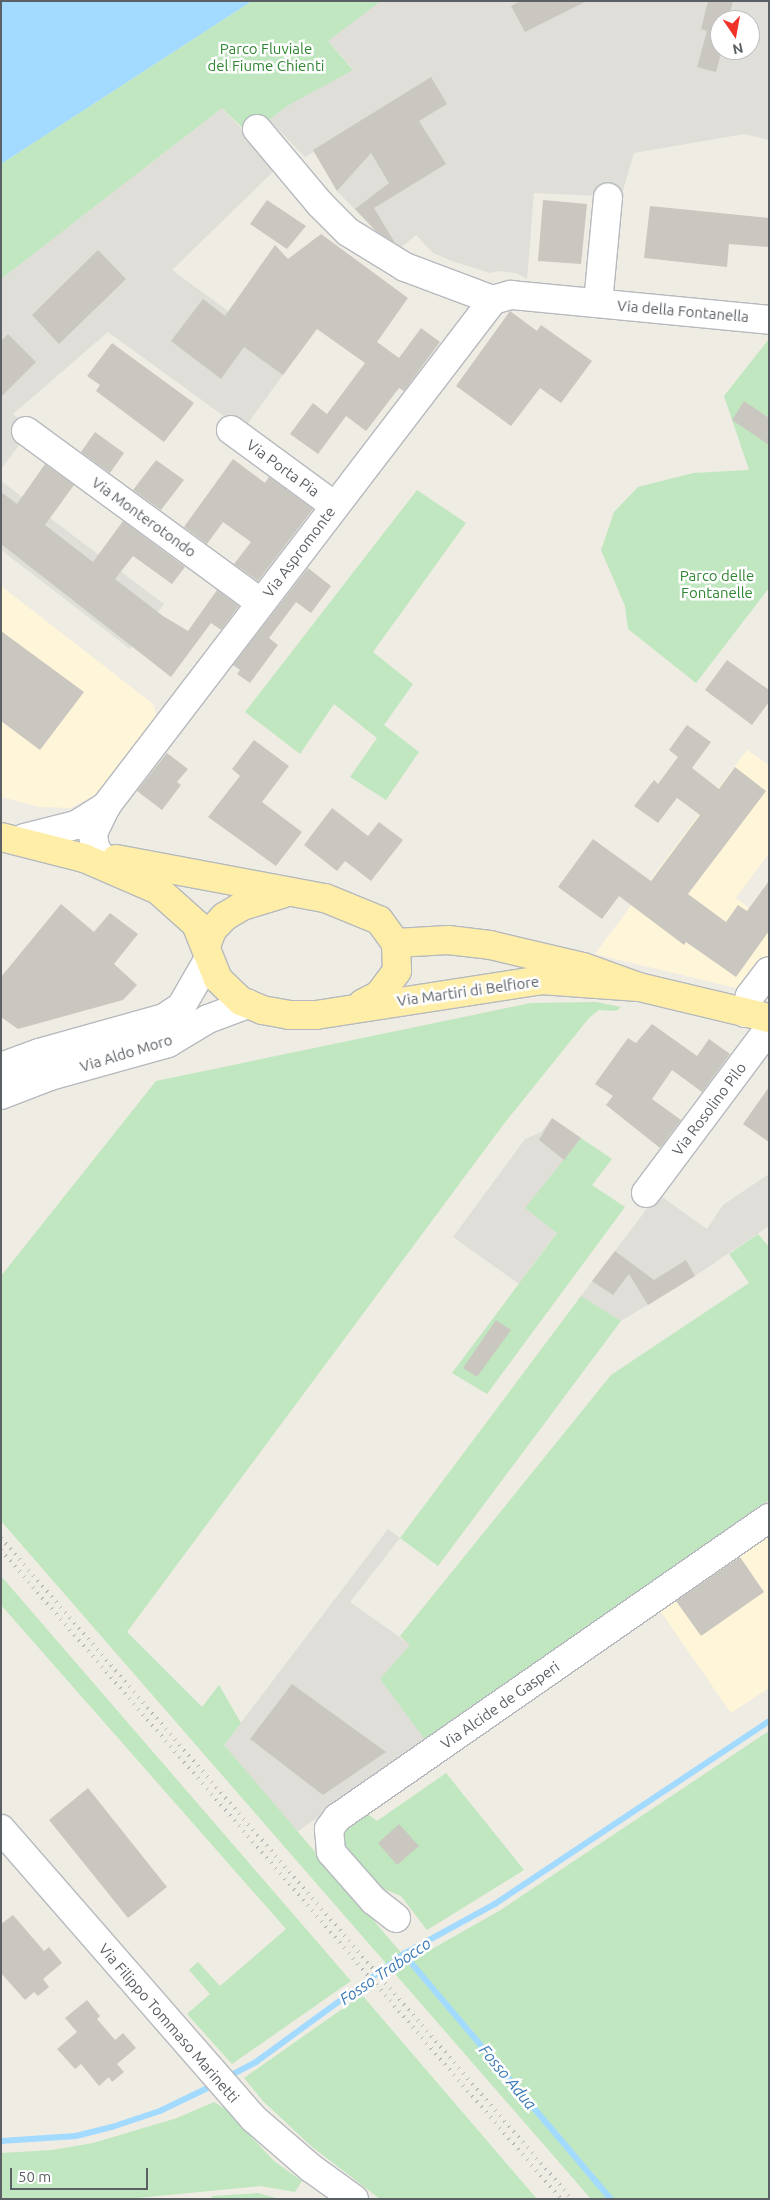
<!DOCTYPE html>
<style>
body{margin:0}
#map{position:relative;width:770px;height:2200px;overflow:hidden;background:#efece3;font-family:Ubuntu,sans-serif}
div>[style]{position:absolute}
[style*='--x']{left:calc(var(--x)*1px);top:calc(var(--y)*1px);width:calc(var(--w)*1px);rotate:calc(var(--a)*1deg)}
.commercial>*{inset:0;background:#fff5d8}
.industrial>*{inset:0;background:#dfded8}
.green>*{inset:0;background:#c0e7bf}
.water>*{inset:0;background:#a3daff}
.stream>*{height:5.5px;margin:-2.75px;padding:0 2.75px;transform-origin:2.75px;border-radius:2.75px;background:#a3daff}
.building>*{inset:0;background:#cac7c0}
.roads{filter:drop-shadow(1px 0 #b6babe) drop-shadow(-1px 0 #b6babe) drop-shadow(0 1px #b6babe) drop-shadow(0 -1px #b6babe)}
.minor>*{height:28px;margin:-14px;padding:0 14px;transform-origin:14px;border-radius:14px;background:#fff}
.major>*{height:28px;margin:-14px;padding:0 14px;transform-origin:14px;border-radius:14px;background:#ffeea8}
.rail>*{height:4px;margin-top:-2px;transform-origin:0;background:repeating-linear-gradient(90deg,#b5b6b6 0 1px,transparent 0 7px)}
span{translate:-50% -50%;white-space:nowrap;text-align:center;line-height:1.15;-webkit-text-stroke:5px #fff;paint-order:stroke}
.park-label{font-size:15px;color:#318633}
.street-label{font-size:15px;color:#5b6065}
.water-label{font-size:16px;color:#3b7ab6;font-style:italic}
.frame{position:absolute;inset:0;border:2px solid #5b6065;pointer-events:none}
.north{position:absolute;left:710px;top:10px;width:50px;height:50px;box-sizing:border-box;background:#fff;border:1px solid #bdbfc1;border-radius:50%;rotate:168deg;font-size:14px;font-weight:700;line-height:20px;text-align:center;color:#5b6065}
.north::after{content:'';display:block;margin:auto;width:18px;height:22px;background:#f03228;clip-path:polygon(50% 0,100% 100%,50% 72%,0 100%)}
.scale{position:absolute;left:10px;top:2168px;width:138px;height:22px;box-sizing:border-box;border:2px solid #5b6065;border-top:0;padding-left:6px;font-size:15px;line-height:18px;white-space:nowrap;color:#5b6065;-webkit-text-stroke:4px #fff;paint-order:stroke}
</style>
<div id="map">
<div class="commercial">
<i style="clip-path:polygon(1px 586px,153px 704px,157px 717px,119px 768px,95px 795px,70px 808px,40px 807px,1px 797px)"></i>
<i style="clip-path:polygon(747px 750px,769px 765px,769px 853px,736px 898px,769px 923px,769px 996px,595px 954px)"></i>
<i style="clip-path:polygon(769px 1518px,769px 1688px,731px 1713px,652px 1599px)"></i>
</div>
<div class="industrial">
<i style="clip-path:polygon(evenodd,381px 1px,769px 1px,769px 140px,744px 134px,634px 153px,621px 197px,534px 193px,527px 279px,516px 273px,500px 271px,490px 273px,452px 261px,433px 253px,416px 235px,396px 252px,337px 191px,314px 152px,305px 157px,269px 120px,287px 106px,353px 69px,328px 41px,381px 1px,720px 20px,750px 20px,750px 50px,720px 50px,720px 20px)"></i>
<i style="clip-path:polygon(222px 108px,278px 167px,172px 270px,269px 341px,333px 306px,243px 430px,108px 332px,13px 414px,32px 428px,1px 469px,1px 279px)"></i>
<i style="clip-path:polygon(1px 481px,164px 604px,130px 649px,1px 550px)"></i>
<i style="clip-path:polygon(552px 1118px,581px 1138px,525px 1208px,557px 1232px,519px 1284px,453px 1237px,525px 1139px,541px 1132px)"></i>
<i style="clip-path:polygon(769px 1174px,769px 1226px,695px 1276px,621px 1321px,581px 1296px,658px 1194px,707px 1229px,723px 1205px)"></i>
<i style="clip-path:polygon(388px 1529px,400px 1538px,350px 1602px,411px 1645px,426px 1741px,297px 1832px,224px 1745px)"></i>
</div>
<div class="green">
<i style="clip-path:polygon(252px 1px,381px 1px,328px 41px,353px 70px,287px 106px,250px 135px,222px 108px,1px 279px,1px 164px)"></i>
<i style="clip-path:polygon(769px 339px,769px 588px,696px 683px,628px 629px,625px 606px,601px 550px,614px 512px,638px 487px,693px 473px,749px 470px,724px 396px)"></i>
<i style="clip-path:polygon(417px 490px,466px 523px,373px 652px,413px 684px,384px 725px,419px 752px,386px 800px,350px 777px,377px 738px,334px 704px,300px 754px,245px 712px)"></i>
<i style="clip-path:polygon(596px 1002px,621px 1007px,616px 1011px,599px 1010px,589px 1018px,503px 1125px,127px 1632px,202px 1707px,219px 1685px,241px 1723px,224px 1745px,409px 1962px,499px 1911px,769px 1731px,769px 2199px,591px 2199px,1px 1521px,1px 1276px,156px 1081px,531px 1003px)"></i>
<i style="clip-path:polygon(581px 1138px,612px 1159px,592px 1185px,625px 1207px,487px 1394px,452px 1373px,557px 1233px,525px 1208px)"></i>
<i style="clip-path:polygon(758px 1234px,769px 1247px,769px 1500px,426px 1741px,380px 1679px,410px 1645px,400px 1636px,611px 1375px,749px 1283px,729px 1254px)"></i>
<i style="clip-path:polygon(581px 1296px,621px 1321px,438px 1566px,400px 1538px)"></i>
<i style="clip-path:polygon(1px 1576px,351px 1981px,232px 2064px,187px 2014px,210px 1994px,189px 1970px,198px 1962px,220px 1986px,286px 1929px,1px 1605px)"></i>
<i style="clip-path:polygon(446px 1773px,524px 1870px,427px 1930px,401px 1896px,379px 1887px,341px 1842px,344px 1824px,363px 1810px,377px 1821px)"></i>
<i style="clip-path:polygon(362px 1995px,537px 2199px,380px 2199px,311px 2146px,263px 2101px,244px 2078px)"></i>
<i style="clip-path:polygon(214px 2102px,224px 2108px,274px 2161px,302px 2181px,295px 2192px,260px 2186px,127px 2199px,1px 2199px,1px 2153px,52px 2150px,93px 2143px,177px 2118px)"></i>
<i style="clip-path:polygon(258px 2193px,280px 2199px,212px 2199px,212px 2196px)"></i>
</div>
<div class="water">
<i style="clip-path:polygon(1px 1px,252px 1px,1px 164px)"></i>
</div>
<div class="stream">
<i style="--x:404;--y:1954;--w:321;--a:49.8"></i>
<i style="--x:228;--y:2077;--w:32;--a:-28"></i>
<i style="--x:256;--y:2062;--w:183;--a:-36.1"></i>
<i style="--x:404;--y:1954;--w:104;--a:-28.8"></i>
<i style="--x:495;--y:1904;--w:329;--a:-33.7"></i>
<i style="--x:1;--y:2141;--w:75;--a:-3.8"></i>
<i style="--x:76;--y:2136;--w:37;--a:-14"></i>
<i style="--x:112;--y:2127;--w:51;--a:-18.4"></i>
<i style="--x:160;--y:2111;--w:60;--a:-25.7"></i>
</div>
<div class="building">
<i style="clip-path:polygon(520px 1px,587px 1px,525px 32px,511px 6px)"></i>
<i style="clip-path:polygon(708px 1px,733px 1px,728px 20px,720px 20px,720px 57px,716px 72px,697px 67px,707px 31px,701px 29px)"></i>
<i style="clip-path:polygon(431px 77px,447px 104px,419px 121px,446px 164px,374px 208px,395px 243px,376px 231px,355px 209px,389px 183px,371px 153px,337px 191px,313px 150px)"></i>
<i style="clip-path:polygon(267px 200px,306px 226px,287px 249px,250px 224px)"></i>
<i style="clip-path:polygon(543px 200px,587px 204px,581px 264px,538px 261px)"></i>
<i style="clip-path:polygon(650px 206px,769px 218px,769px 247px,729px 244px,727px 267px,644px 258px)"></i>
<i style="clip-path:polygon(321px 234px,408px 298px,377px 342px,399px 358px,421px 328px,440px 342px,404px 391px,399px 388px,366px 431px,346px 416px,318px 454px,290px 434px,313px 403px,327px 414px,365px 363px,317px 329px,283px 375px,244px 347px,221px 379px,171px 341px,203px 299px,225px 316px,275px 245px,288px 259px)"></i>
<i style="clip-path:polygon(98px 250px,126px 279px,59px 344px,32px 315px)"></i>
<i style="clip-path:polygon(510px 311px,537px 331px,541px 325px,592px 361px,561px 403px,540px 388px,511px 426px,456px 386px)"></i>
<i style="clip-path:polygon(8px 334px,36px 362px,1px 397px,1px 341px)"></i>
<i style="clip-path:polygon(112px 343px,194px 403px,164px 442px,96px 391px,100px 385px,87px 376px)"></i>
<i style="clip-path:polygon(744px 401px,769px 418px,769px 445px,732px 420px)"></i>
<i style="clip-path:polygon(95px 432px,124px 453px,110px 473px,81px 452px)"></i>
<i style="clip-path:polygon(233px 459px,265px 483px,269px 477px,313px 509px,258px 581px,234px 564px,251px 542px,223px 522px,207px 544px,184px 527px)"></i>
<i style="clip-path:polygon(156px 460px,184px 480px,161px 510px,133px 490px)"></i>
<i style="clip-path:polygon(45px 464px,74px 485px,45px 525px,93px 562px,123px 521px,185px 567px,172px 584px,133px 556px,115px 579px,163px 616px,188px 631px,217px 590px,239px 606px,221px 630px,211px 623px,171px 677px,1px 544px,1px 492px,17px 504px)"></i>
<i style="clip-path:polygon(308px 568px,331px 586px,311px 613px,296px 602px,269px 638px,278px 645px,250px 683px,237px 674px,240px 670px,233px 665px)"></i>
<i style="clip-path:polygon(1px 631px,84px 692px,40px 750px,1px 721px)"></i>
<i style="clip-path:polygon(727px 660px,769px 690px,769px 702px,752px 725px,705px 690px)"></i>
<i style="clip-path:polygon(687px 725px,711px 742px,692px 768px,719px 789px,735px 767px,766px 791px,688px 894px,726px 922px,738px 905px,747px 911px,769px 881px,769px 931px,736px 977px,686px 942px,684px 945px,619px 896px,602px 919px,558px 887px,593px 839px,651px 881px,700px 815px,677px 798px,658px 823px,634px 806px,654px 780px,658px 784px,678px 757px,669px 750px)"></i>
<i style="clip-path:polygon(254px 740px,289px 766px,262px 802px,302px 832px,276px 866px,208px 817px,240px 776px,232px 769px)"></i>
<i style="clip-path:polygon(167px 753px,188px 769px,177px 782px,181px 785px,162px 810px,137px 791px)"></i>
<i style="clip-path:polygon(332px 808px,368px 836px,379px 822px,403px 840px,371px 881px,345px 861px,337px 871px,304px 845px)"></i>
<i style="clip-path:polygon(61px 904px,94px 932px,110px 913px,138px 934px,114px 964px,137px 985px,123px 1000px,18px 1029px,1px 1017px,1px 977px)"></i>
<i style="clip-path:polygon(652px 1024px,697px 1056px,709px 1039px,730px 1054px,702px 1092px,672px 1070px,652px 1099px,681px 1120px,660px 1148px,606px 1105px,613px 1096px,595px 1084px,628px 1038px,636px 1043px)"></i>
<i style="clip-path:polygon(769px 1087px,769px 1142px,743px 1124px)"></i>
<i style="clip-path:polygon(552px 1118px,581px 1138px,564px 1160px,539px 1140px)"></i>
<i style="clip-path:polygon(615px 1251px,654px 1280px,686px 1260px,695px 1276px,648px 1305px,629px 1274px,613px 1295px,592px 1281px)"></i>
<i style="clip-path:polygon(496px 1320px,511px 1330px,477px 1377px,463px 1368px)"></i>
<i style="clip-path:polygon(740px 1557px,764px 1592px,701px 1636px,676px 1601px)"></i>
<i style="clip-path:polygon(292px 1684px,386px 1752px,323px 1795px,250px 1739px)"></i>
<i style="clip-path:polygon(88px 1788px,167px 1887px,128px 1918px,49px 1820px)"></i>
<i style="clip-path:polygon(399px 1824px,419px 1846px,397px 1865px,378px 1843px)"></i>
<i style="clip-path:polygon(13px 1915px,44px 1951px,49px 1947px,62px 1963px,43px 1979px,49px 1987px,38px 1996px,34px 1992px,25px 2000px,1px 1973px,1px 1924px)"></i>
<i style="clip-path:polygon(87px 2000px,100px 2016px,97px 2019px,115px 2040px,123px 2033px,136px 2048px,117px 2064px,124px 2072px,112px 2082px,109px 2077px,99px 2086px,81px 2064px,75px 2069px,57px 2049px,77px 2032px,65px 2018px)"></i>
</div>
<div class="roads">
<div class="minor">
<i style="--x:257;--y:129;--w:98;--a:50"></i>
<i style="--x:320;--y:204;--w:40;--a:45"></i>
<i style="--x:348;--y:232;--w:67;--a:31.6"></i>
<i style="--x:405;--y:267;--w:94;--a:20.6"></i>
<i style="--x:598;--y:303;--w:106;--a:-84.6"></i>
<i style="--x:231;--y:430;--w:129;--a:36.2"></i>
<i style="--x:26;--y:431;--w:291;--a:36.2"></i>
<i style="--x:24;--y:838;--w:54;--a:-14"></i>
<i style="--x:76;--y:825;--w:36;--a:-32"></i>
<i style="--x:100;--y:855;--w:9;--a:-126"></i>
<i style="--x:95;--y:848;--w:15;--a:-98"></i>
<i style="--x:93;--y:833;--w:30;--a:-64"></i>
<i style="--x:106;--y:806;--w:637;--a:-52.59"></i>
<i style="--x:493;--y:300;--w:19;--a:-16"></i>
<i style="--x:511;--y:295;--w:259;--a:5.5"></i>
<i style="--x:745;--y:1013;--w:18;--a:-74"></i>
<i style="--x:750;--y:996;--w:31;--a:-53"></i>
<i style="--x:1;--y:1067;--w:40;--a:-20.2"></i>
<i style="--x:39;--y:1053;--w:130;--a:-15.6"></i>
<i style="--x:164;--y:1018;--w:20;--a:-33"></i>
<i style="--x:181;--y:1007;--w:54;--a:-60.1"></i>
<i style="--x:1;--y:1095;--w:53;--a:-21.2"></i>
<i style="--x:50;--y:1076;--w:123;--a:-15.6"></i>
<i style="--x:168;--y:1043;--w:47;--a:-31"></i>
<i style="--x:208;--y:1019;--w:43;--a:-20.6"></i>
<i style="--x:646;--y:1193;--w:199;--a:-53.2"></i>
<i style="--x:765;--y:1034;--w:12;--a:-70"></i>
<i style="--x:1;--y:1829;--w:383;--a:48.9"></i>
<i style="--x:253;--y:2118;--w:77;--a:40.8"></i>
<i style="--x:311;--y:2168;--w:53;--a:35.8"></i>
<i style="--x:396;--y:1918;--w:28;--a:-142"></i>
<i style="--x:374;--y:1901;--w:65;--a:-131.3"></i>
<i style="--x:331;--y:1852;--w:23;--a:-95"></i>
<i style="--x:329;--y:1829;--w:14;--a:-54"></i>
<i style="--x:337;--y:1818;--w:526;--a:-34.78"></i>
</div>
<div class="major">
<i style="--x:1;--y:837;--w:86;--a:14.2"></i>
<i style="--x:84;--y:858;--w:81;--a:23.4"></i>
<i style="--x:158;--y:890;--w:51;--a:41.8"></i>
<i style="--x:196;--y:924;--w:59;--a:68.2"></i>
<i style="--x:218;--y:979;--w:32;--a:44"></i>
<i style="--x:241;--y:1001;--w:23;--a:23"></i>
<i style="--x:262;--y:1010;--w:27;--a:10"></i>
<i style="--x:289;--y:1015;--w:27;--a:0"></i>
<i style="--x:316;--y:1015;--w:228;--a:-8.8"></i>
<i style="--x:541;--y:980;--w:98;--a:4.1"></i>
<i style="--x:116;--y:859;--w:213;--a:10.6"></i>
<i style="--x:325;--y:898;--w:58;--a:22.2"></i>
<i style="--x:379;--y:920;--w:29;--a:54"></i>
<i style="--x:396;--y:943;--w:28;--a:88"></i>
<i style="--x:397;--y:971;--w:30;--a:127"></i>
<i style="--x:379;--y:995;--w:18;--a:153"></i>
<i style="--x:396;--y:943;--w:52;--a:-3.3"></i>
<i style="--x:448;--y:940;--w:42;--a:6.8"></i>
<i style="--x:490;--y:945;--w:96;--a:13.3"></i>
<i style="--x:583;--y:967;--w:59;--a:19.7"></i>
<i style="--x:639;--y:987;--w:134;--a:13.4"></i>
<i style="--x:206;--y:946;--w:17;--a:-69"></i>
<i style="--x:212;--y:930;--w:18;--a:-47"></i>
<i style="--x:224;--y:917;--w:21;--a:-31"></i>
<i style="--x:242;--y:906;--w:42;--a:-16.7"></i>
</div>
</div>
<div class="rail">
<i style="--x:1;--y:1538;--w:873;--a:49.18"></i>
<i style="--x:1;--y:1550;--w:857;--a:49.21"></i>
</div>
<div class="park-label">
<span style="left:266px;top:57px">Parco Fluviale<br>del Fiume Chienti</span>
<span style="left:717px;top:584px">Parco delle<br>Fontanelle</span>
</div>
<div class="street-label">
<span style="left:683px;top:311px;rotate:5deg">Via della Fontanella</span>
<span style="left:283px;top:468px;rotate:36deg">Via Porta Pia</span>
<span style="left:144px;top:517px;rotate:36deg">Via Monterotondo</span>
<span style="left:299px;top:552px;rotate:-53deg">Via Aspromonte</span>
<span style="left:468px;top:991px;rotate:-8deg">Via Martiri di Belfiore</span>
<span style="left:126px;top:1053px;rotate:-17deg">Via Aldo Moro</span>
<span style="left:709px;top:1109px;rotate:-53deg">Via Rosolino Pilo</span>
<span style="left:500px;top:1705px;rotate:-35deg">Via Alcide de Gasperi</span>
<span style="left:169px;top:2023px;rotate:49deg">Via Filippo Tommaso Marinetti</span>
</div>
<div class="water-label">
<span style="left:385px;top:1971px;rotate:-34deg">Fosso Trabocco</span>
<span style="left:508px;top:2077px;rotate:50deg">Fosso Adua</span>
</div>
<div class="frame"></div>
<div class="north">N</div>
<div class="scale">50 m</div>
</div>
